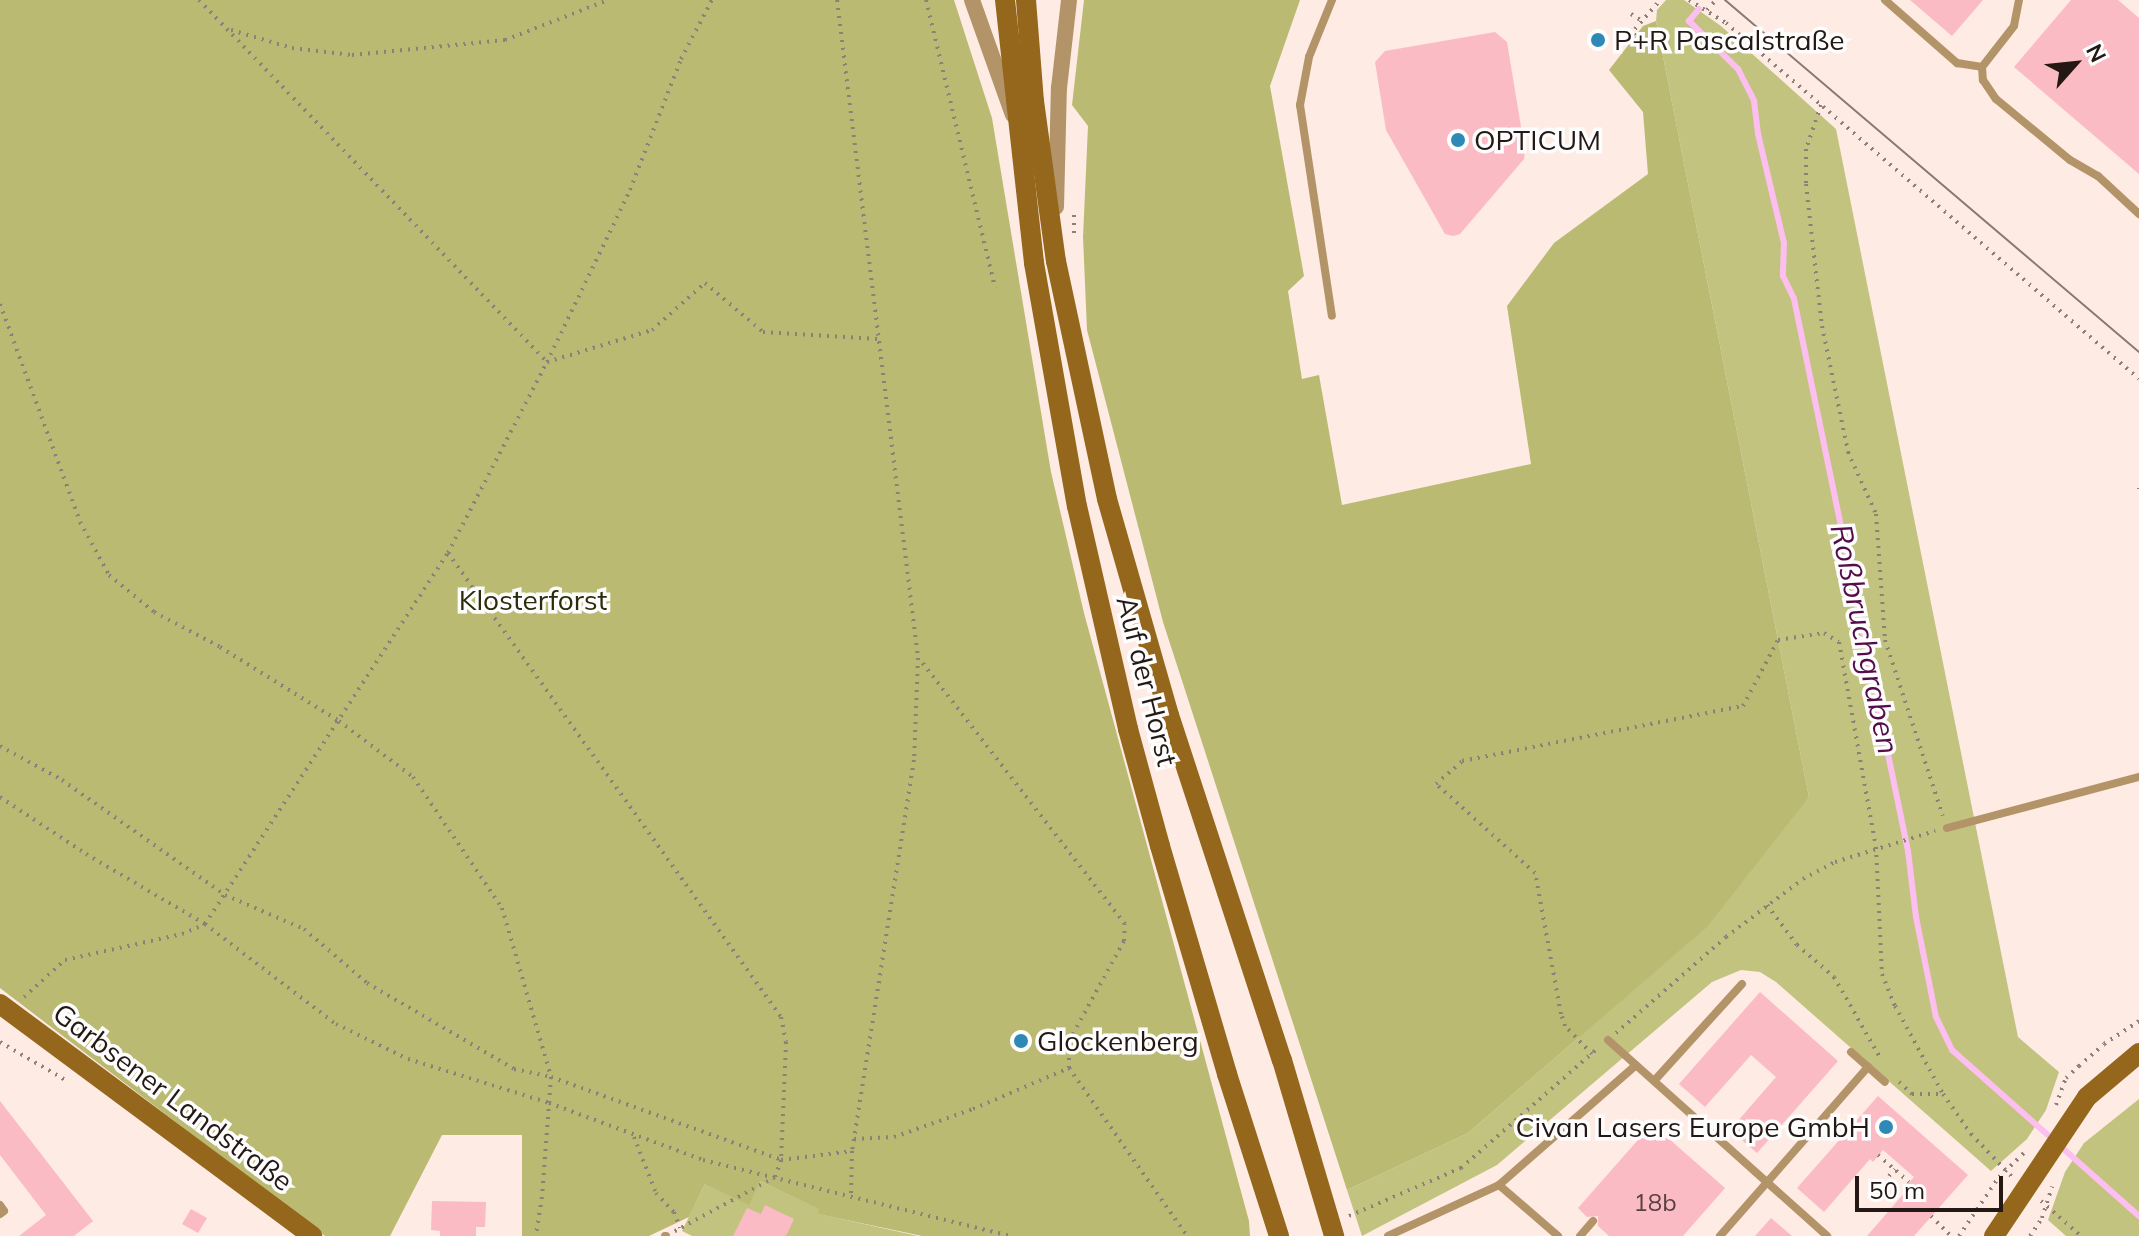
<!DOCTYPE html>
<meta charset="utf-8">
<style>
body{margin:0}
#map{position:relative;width:2139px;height:1236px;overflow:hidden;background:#feebe3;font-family:Mulish,sans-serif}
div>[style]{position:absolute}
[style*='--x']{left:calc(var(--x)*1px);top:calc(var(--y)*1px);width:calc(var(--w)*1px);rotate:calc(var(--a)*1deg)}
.green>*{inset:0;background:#c3c380}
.forest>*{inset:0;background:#bbba73}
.stream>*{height:6px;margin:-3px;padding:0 3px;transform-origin:3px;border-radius:3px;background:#fdbfef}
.building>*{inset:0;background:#fbbbc5}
.path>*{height:4px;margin-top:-2px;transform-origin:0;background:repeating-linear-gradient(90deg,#8e7f79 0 2px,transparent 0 8px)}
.lane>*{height:8px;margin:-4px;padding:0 4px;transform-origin:4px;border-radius:4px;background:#b39469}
.street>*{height:16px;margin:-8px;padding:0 8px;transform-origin:8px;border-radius:8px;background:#b39469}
.secondary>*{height:20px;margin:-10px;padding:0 10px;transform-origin:10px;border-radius:10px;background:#94671c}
.tram>*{height:2px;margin:-1px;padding:0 1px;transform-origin:1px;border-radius:1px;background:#877872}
.dots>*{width:22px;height:22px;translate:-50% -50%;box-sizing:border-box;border:4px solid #fdfdfd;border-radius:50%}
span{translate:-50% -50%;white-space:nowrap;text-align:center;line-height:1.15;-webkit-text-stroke:7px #fdfdfd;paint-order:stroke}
.number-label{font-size:24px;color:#594140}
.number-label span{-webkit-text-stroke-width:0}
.poi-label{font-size:28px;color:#231814}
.left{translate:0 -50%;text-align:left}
.right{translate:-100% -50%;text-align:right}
.park-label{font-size:28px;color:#2c2b0b}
.street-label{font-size:28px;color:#231814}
.water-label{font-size:30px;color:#540d4a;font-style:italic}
.north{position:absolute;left:2035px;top:24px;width:80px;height:80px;-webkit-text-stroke:6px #fdfdfd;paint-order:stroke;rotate:63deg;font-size:22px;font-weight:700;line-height:32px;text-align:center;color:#231814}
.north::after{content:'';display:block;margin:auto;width:28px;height:36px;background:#231814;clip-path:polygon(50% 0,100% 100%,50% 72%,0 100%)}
.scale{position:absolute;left:1855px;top:1176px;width:148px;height:36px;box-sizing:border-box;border:4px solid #231814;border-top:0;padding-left:10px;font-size:24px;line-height:28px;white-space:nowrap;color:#231814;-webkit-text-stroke:6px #fdfdfd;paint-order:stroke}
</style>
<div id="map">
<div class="green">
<i style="clip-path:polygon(1666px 0,1684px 0,1721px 26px,1836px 129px,2018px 1037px,2059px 1072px,2046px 1110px,2027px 1139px,1991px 1171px,1776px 982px,1760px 972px,1741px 970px,1712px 982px,1497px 1165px,1362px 1236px,1347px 1190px,1468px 1133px,1577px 1039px,1809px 797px,1656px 21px,1657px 10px)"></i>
<i style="clip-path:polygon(2139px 1099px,2139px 1236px,2066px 1236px,2048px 1220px,2065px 1172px,2084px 1143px)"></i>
<i style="clip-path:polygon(760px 1181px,820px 1209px,819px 1214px,918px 1236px,692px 1236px,682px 1231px,705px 1184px)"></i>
</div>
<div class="forest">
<i style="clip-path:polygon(0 0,954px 0,992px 118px,1051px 472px,1084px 613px,1249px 1221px,1250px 1236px,922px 1236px,818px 1214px,819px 1209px,760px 1181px,749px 1205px,705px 1184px,689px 1217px,649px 1236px,522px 1236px,522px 1135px,442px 1135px,390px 1236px,325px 1236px,0 988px)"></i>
<i style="clip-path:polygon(1084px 0,1300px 0,1270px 86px,1304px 276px,1288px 291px,1302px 379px,1319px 375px,1342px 505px,1531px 464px,1507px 306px,1554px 243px,1648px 174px,1643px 112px,1609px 70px,1643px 26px,1656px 21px,1809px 797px,1707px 927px,1468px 1133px,1347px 1190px,1163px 622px,1087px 330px,1083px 237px,1088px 126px,1072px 105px)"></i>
</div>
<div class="stream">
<i style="--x:1699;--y:9;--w:16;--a:130"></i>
<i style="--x:1689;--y:21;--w:69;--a:44.4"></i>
<i style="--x:1738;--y:69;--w:36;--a:63"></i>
<i style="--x:1754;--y:101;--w:33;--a:83"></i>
<i style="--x:1758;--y:134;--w:112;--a:76.6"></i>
<i style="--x:1784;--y:243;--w:33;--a:92"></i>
<i style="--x:1783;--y:276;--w:25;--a:64"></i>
<i style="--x:1794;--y:299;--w:564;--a:78.33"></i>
<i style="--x:1908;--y:851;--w:66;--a:83.1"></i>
<i style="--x:1916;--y:917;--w:102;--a:78.7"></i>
<i style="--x:1936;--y:1017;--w:37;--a:64"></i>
<i style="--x:1952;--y:1050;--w:250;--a:41.6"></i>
</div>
<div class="building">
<i style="clip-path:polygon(1910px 0,1983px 0,1952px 36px)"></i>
<i style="clip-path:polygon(2071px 0,2118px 0,2139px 18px,2139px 174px,2014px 67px)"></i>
<i style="clip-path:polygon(1495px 32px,1507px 42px,1525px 151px,1524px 159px,1460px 234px,1453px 236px,1445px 234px,1386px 130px,1375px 62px,1385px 51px)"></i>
<i style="clip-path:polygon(1760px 992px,1838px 1061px,1757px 1153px,1730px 1130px,1776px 1077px,1751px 1055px,1705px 1107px,1679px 1084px)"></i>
<i style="clip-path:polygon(1878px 1096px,1968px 1175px,1914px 1236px,1867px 1236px,1906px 1191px,1903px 1189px,1914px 1177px,1883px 1150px,1873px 1162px,1870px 1159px,1824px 1212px,1797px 1188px)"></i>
<i style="clip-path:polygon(0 1101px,93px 1221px,74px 1236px,19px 1236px,46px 1215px,0 1155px)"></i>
<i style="clip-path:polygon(1652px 1124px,1725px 1188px,1683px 1236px,1609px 1236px,1598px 1226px,1598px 1216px,1587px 1217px,1578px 1208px)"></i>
<i style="clip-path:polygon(432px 1201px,486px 1202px,485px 1227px,476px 1227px,476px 1236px,440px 1236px,440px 1231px,431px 1230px)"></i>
<i style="clip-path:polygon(765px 1205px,794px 1219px,786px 1236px,733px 1236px,747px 1208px,761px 1214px)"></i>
<i style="clip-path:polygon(191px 1209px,207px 1218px,198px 1233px,182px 1224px)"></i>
<i style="clip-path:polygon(1771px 1218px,1792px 1236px,1755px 1236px)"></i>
</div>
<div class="path">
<i style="--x:199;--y:0;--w:502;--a:46.13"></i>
<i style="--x:547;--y:362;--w:110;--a:-16.9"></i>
<i style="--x:652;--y:330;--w:71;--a:-41.6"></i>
<i style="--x:705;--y:283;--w:76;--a:40.2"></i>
<i style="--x:763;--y:332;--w:115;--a:3.5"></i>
<i style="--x:837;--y:0;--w:663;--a:82.98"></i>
<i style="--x:918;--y:658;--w:102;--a:92.2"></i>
<i style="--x:914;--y:760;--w:396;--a:99"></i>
<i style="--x:852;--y:1151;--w:44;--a:91.3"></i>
<i style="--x:926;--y:0;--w:296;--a:76.5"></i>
<i style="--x:1689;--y:0;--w:44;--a:31.9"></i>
<i style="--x:1726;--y:23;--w:545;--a:40.76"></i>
<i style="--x:1707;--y:10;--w:13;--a:-48"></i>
<i style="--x:1631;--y:14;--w:13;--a:32"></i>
<i style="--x:231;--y:30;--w:64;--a:16.4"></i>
<i style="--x:292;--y:48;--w:60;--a:6.7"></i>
<i style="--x:352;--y:55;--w:154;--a:-5.6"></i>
<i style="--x:505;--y:40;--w:110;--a:-21.2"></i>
<i style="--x:1638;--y:43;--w:14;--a:-102"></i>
<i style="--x:1635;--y:29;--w:38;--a:-49"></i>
<i style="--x:1821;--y:105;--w:46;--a:108.8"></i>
<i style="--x:1806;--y:149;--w:35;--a:90"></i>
<i style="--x:1806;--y:184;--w:143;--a:83.6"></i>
<i style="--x:1822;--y:326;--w:129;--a:78.3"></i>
<i style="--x:1848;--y:452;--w:68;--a:65.7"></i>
<i style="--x:1876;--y:514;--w:126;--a:85.9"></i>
<i style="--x:1885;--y:640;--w:185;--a:71.8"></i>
<i style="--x:1074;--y:233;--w:23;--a:-90"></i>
<i style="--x:0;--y:304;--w:232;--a:69.8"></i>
<i style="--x:80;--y:522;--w:60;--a:61.3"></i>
<i style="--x:109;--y:575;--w:58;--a:39.4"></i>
<i style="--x:154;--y:612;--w:75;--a:27.9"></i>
<i style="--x:220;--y:647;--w:140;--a:31.9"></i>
<i style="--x:339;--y:721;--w:93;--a:37.1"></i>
<i style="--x:413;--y:777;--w:158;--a:55.8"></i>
<i style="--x:502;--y:908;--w:176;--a:73.8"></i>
<i style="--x:551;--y:1077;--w:120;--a:94.3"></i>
<i style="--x:542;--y:1197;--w:39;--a:99"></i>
<i style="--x:2139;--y:489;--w:1;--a:-90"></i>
<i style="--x:448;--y:553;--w:571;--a:54.33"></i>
<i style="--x:781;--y:1017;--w:25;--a:79"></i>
<i style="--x:786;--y:1042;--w:118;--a:92.4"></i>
<i style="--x:781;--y:1160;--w:18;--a:109"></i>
<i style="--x:775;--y:1177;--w:114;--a:151.6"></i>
<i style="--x:0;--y:746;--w:71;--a:28.7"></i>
<i style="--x:62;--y:780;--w:199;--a:35.2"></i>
<i style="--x:225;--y:895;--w:86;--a:23.3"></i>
<i style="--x:304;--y:929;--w:83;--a:40.6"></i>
<i style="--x:367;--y:983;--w:170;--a:30.3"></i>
<i style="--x:514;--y:1069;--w:38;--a:12"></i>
<i style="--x:551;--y:1077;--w:245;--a:19.8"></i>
<i style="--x:781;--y:1160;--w:72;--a:-7.2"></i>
<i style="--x:0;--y:797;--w:103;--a:33.5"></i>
<i style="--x:86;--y:854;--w:138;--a:30.5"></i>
<i style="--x:205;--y:924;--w:165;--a:37.4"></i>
<i style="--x:336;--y:1024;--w:80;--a:25.9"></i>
<i style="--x:408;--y:1059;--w:148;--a:17.3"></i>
<i style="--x:549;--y:1103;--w:164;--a:20.3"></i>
<i style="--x:703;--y:1160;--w:315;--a:13.9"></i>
<i style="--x:1767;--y:905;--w:50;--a:53.1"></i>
<i style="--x:1797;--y:945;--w:49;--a:40.9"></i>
<i style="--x:1834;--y:977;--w:95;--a:60.2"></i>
<i style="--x:24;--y:997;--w:55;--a:-42.1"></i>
<i style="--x:65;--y:960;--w:120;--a:-12.5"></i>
<i style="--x:182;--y:934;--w:25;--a:-23"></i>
<i style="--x:205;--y:924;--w:443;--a:-56.8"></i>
<i style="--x:448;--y:553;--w:215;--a:-62.6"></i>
<i style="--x:547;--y:362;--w:191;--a:-64.2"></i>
<i style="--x:630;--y:190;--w:141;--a:-68.7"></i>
<i style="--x:681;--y:59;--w:67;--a:-62.3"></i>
<i style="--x:1616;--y:1033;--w:146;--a:-41.1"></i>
<i style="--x:1726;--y:937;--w:96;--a:-37"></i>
<i style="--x:1803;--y:879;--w:36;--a:-28"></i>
<i style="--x:1835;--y:862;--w:105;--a:-17.2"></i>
<i style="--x:0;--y:1042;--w:78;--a:30.2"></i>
<i style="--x:1592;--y:1054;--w:39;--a:-134"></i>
<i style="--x:1565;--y:1026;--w:13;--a:-108"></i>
<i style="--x:1561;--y:1014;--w:143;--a:-100.4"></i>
<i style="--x:1535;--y:873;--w:133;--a:-138"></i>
<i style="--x:1436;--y:784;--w:35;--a:-41"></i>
<i style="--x:1462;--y:761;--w:286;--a:-11.1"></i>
<i style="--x:1743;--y:706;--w:75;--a:-62.1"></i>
<i style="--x:1778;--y:640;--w:47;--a:-8.7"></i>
<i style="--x:1824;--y:633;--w:17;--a:31"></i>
<i style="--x:1839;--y:642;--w:208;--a:79.8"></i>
<i style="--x:1876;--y:847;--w:127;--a:87.3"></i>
<i style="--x:1882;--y:974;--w:35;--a:68"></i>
<i style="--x:1895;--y:1006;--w:100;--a:61.4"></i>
<i style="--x:1943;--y:1094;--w:49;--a:55"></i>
<i style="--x:1971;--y:1134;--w:61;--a:46.3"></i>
<i style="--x:1069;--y:1068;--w:205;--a:54.9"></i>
<i style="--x:1899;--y:1082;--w:18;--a:43"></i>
<i style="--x:1912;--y:1094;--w:31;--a:0"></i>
<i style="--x:2056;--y:1105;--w:29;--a:-70"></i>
<i style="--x:2066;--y:1078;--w:18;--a:-43"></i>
<i style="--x:2079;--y:1066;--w:33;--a:-41"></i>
<i style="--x:2104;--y:1044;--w:42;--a:-33.3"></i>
<i style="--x:634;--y:1137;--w:60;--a:68.6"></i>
<i style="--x:656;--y:1193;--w:26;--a:47"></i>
<i style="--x:674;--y:1212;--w:17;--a:69"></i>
<i style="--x:854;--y:1139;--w:40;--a:-2.9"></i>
<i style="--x:894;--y:1137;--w:84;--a:-19.5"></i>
<i style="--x:973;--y:1109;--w:104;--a:-23.1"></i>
<i style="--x:1069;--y:1068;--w:27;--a:-90"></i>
<i style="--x:1069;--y:1041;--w:114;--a:-61.2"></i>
<i style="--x:1124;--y:941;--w:17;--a:-87"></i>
<i style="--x:1125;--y:924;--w:334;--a:-127.8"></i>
<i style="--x:1878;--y:1155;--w:41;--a:41.1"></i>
<i style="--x:1889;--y:1176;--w:9;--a:-49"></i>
<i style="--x:2041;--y:1201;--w:53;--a:41.2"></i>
<i style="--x:1349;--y:1216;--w:122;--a:-23.2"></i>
<i style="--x:1461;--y:1168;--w:181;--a:-41.2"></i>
<i style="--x:1931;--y:1216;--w:28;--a:45"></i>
<i style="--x:1959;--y:1236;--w:71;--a:-55.9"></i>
<i style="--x:1999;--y:1177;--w:36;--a:-44"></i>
<i style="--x:2030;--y:1236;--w:22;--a:-56"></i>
<i style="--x:2042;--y:1218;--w:33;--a:-72"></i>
</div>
<div class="lane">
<i style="--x:1332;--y:0;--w:61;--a:112"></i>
<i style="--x:1309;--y:57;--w:49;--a:100.6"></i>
<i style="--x:1300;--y:105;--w:213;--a:81.4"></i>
<i style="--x:1885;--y:0;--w:96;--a:41.2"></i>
<i style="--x:1957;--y:63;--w:25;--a:9"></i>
<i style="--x:2019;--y:0;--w:26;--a:101"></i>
<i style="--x:2014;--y:26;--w:52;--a:128"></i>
<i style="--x:1982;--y:67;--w:13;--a:86"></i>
<i style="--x:1983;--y:80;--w:23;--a:56"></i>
<i style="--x:1996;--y:99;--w:96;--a:39.5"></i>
<i style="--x:2070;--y:160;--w:32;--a:30"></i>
<i style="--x:2098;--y:176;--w:56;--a:42.8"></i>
<i style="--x:1947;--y:828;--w:199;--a:-14.9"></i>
<i style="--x:1608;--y:1040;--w:294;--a:41.8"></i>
<i style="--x:1851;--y:1052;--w:45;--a:41.4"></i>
<i style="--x:1654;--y:1081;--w:131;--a:-47.8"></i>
<i style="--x:1499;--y:1185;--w:78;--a:40.8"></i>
<i style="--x:0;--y:1205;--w:7;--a:56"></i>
<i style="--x:4;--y:1211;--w:5;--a:143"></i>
<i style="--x:665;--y:1236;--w:1;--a:0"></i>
<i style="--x:1388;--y:1236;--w:122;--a:-24.7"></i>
<i style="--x:1499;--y:1185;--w:182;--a:-41.2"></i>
<i style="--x:1580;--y:1236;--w:20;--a:-49"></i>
<i style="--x:1720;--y:1236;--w:225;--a:-48.8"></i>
</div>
<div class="street">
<i style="--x:972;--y:0;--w:122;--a:70.4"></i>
<i style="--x:1056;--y:207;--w:119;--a:-88.6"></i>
<i style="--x:1059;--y:88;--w:89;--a:-83.5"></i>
</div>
<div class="secondary">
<i style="--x:1005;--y:0;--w:265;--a:83.7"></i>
<i style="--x:1034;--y:263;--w:247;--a:80"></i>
<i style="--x:1077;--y:506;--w:229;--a:77.1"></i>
<i style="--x:1128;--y:729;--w:121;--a:74.7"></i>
<i style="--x:1160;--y:846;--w:238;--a:73.6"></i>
<i style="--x:1227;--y:1074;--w:170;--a:72.2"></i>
<i style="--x:1026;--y:0;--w:101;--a:85.5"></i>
<i style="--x:1034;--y:101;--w:162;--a:82.2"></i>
<i style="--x:1056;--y:261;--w:243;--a:77.9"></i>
<i style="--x:1107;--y:499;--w:225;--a:74"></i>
<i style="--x:1169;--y:715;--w:363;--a:71.9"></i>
<i style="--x:1282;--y:1060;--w:184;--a:73.5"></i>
<i style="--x:0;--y:1004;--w:389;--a:36.6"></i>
<i style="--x:1994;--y:1236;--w:167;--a:-56.2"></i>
<i style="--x:2087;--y:1097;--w:68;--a:-40.2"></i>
</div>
<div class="tram">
<i style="--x:1725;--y:0;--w:543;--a:40.37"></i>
</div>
<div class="dots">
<i style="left:1598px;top:40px;background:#2e89b6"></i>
<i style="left:1458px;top:140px;background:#2e89b6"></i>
<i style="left:1021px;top:1041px;background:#2e89b6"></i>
<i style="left:1886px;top:1127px;background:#2e89b6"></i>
</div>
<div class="number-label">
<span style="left:1655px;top:1203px">18b</span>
</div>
<div class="poi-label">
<span class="left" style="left:1614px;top:40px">P+R Pascalstraße</span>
<span class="left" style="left:1474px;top:140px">OPTICUM</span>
<span class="left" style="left:1037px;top:1041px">Glockenberg</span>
<span class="right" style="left:1870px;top:1127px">Civan Lasers Europe GmbH</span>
</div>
<div class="park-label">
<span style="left:533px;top:600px">Klosterforst</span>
</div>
<div class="street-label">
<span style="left:1147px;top:681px;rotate:76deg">Auf der Horst</span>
<span style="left:173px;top:1097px;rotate:37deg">Garbsener Landstraße</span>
</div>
<div class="water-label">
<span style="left:1865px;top:639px;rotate:78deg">Roßbruchgraben</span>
</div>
<div class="north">N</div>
<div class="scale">50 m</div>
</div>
